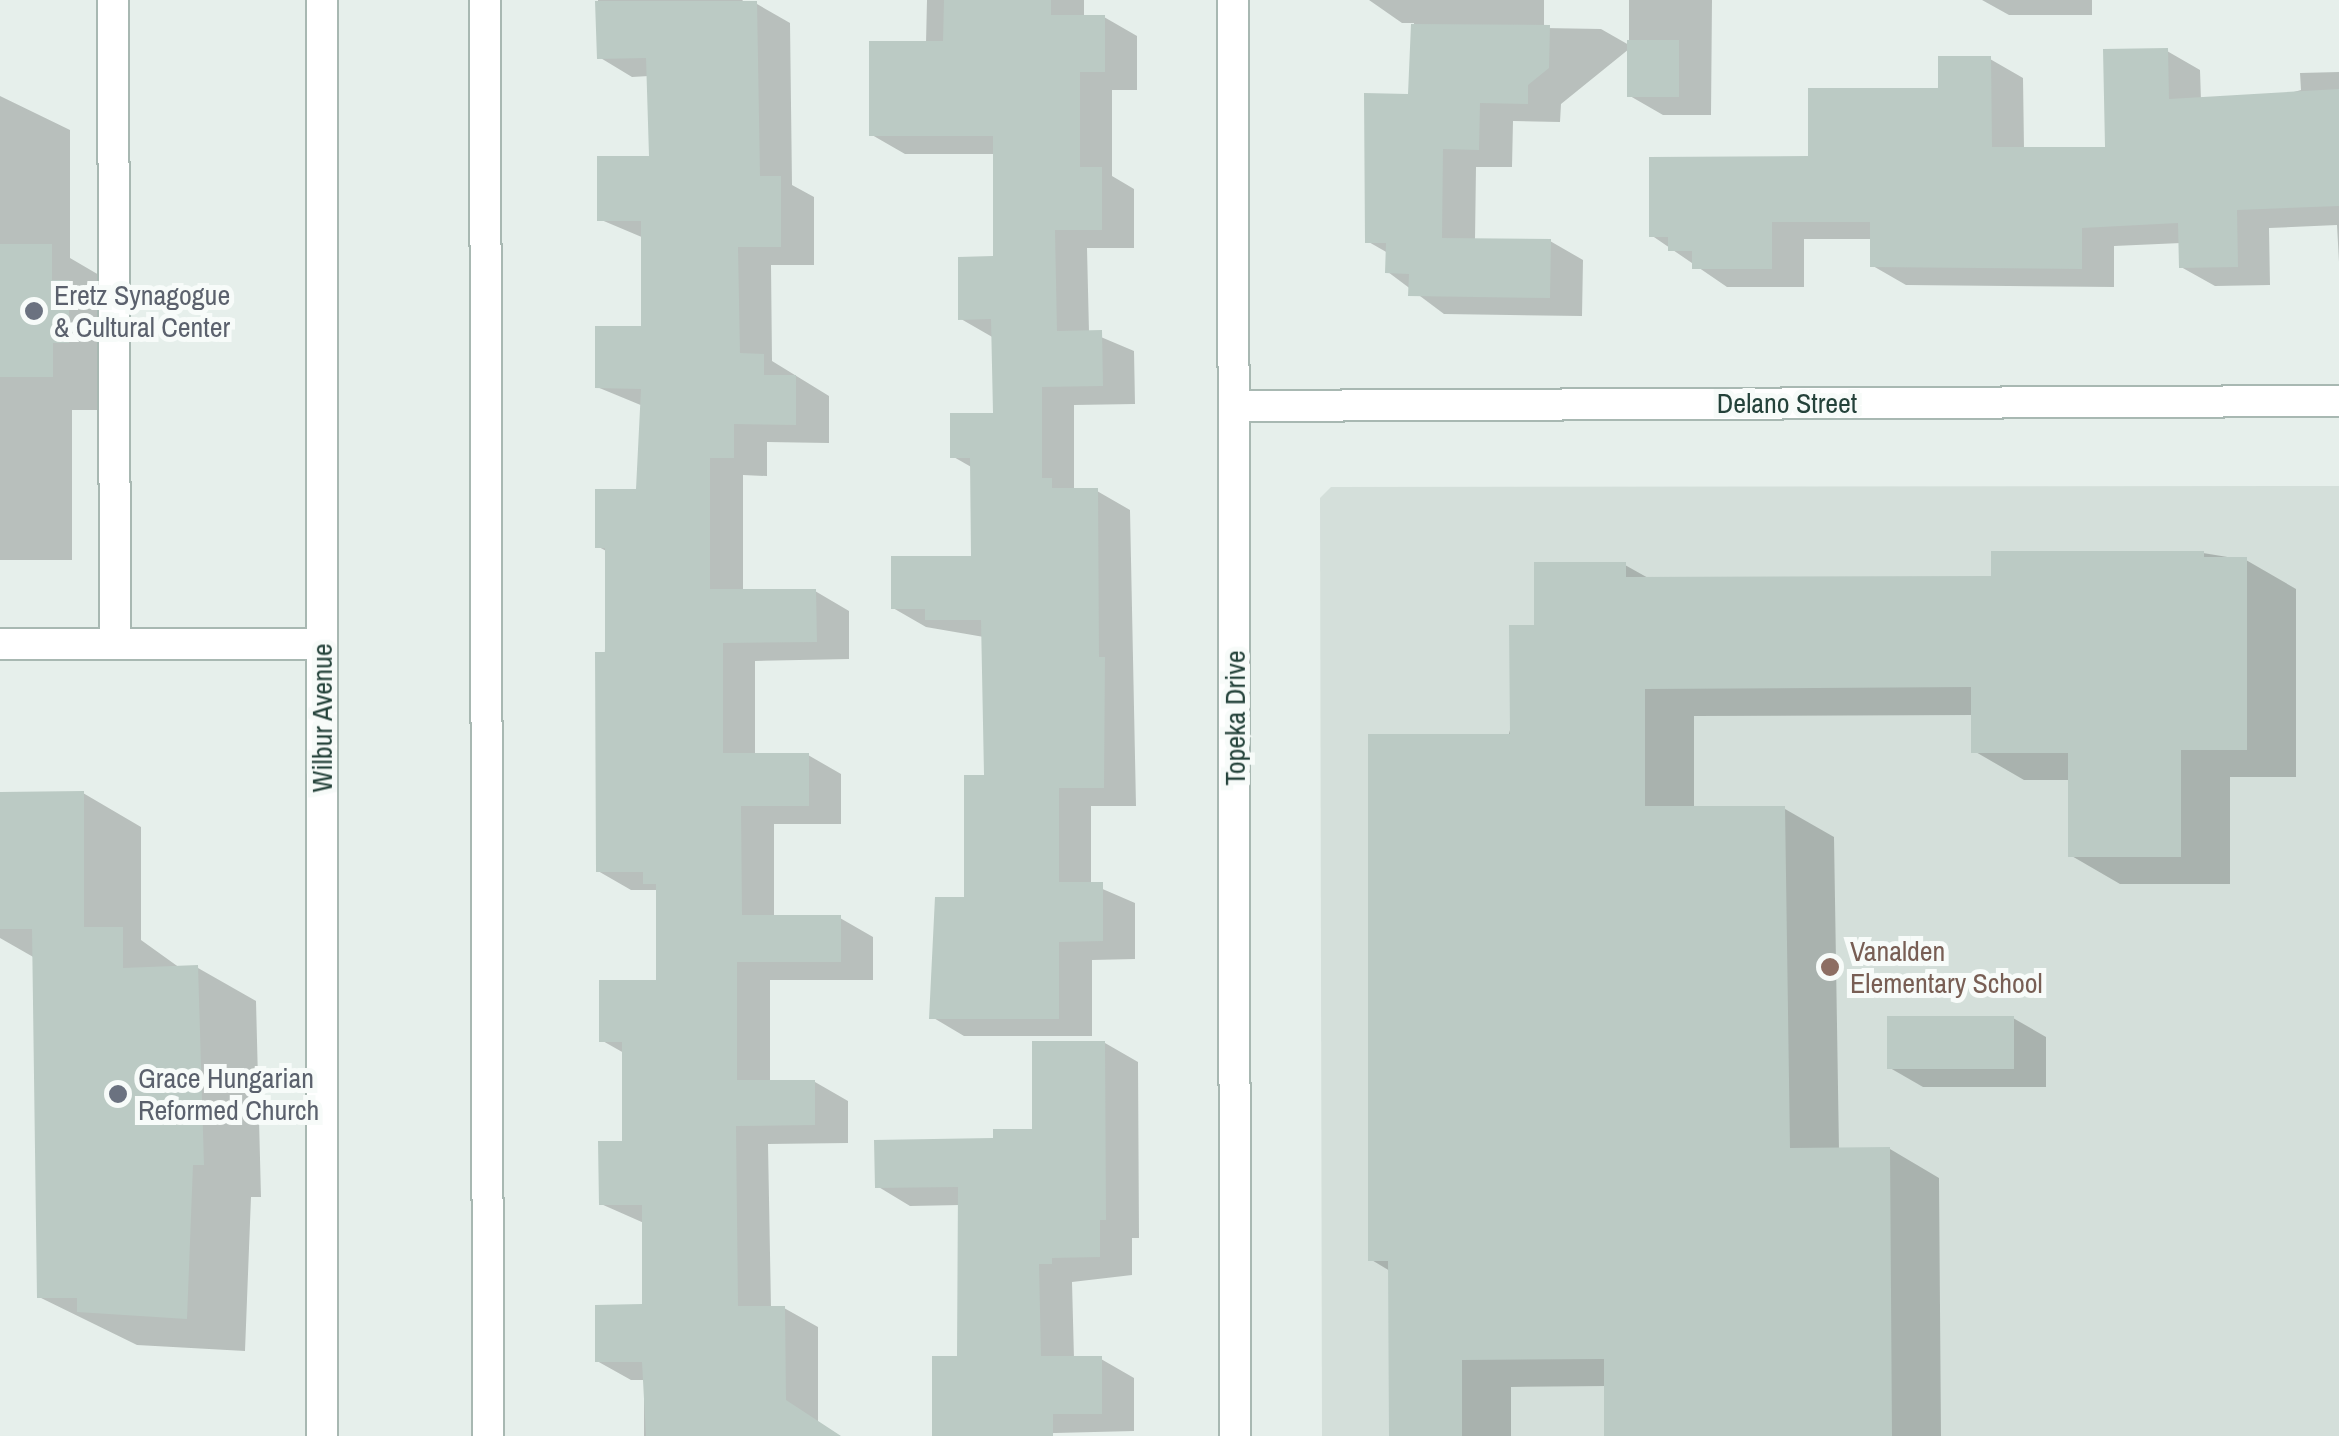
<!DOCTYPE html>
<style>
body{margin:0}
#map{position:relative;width:2339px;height:1436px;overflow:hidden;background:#e6efeb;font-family:"Archivo Narrow",sans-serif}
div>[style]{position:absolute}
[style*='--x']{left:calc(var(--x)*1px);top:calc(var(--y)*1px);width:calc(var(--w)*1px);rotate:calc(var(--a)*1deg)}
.built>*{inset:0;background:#d4dfda}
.shadow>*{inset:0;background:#0003}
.building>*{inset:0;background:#bbcac4}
.roads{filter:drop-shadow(2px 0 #a8b8b2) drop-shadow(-2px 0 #a8b8b2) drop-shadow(0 2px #a8b8b2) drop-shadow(0 -2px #a8b8b2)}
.service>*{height:30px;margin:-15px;padding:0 15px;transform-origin:15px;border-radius:15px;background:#fff}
.minor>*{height:30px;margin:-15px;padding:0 15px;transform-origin:15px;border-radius:15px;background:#fff}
.secondary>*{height:30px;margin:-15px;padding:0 15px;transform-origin:15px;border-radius:15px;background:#fff}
.dots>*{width:28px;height:28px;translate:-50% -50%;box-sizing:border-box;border:5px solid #f7fbf9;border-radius:50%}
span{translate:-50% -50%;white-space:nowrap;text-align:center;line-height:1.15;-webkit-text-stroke:10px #f7fbf9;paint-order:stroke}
.worship-label{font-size:28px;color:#5b616d}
.left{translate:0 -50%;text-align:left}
.street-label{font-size:28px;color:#24423a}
.education-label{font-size:28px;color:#785e54}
</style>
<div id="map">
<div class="built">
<i style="clip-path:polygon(2339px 486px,2339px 1436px,1322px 1436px,1320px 498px,1331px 487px)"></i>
</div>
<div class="shadow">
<i style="clip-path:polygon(598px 0,743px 0,740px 4px,757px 4px,790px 23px,792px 185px,814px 197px,814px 265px,771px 265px,772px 361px,829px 396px,829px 443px,767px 442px,767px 476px,743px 475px,743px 591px,815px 591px,849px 611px,849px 659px,755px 661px,755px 755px,808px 755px,841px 774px,841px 824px,774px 824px,774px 918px,840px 918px,873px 937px,873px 980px,770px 980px,770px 1082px,815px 1082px,848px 1101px,848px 1143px,768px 1144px,771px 1308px,784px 1308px,818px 1327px,818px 1422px,840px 1436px,644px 1436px,644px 1380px,631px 1380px,597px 1361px,644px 1306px,644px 1223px,601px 1204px,624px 1144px,624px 1053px,601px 1040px,659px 983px,659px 890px,631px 890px,598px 871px,608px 552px,597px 546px,639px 492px,643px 406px,597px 387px,644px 328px,644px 238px,599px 219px,651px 158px,649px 76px,632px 77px,599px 57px)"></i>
<i style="clip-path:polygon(927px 0,1084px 0,1084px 17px,1104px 17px,1137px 36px,1137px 90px,1112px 90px,1112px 176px,1134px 189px,1134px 248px,1087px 248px,1089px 332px,1134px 351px,1135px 404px,1074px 405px,1074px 491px,1097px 491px,1130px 510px,1136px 806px,1091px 806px,1091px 884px,1135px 903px,1135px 959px,1092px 960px,1092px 1036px,964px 1036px,932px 1017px,966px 900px,986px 777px,984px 637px,926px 627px,893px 608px,974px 559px,973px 468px,952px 456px,996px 415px,994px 338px,961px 319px,995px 258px,995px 154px,905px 154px,872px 135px,926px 43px)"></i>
<i style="clip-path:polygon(1369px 0,1544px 0,1544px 28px,1601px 29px,1629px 45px,1629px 0,1712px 0,1711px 115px,1663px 115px,1630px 96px,1629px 49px,1561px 104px,1560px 122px,1513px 121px,1512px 167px,1476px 167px,1475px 240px,1550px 241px,1583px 260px,1582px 316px,1444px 314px,1388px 272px,1388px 253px,1367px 241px,1410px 97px,1414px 23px,1402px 23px)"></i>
<i style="clip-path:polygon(1982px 0,2092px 0,2092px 15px,2009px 15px)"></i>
<i style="clip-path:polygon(2167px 51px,2200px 70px,2201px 101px,2265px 100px,2301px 90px,2300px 73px,2339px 72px,2339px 262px,2337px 225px,2269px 228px,2270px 285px,2215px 286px,2181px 267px,2181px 243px,2114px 246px,2114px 287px,1906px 285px,1873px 266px,1873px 239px,1804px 239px,1804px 287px,1727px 287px,1651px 235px,1811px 158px,1990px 59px,2023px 78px,2024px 149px,2107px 149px)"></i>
<i style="clip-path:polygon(0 96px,70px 130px,70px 258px,111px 282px,113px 410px,72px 410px,72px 560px,0 560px)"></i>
<i style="clip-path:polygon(2203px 553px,2246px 560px,2296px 589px,2296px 777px,2230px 777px,2230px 884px,2120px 884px,2070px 855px,2070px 780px,2024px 780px,1974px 751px,1974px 715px,1694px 716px,1694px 809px,1785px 809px,1834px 837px,1839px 1150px,1890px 1149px,1939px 1178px,1941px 1436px,1606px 1436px,1607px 1386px,1511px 1387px,1511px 1436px,1390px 1436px,1390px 1271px,1370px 1259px,1537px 628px,1625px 565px,1650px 579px,1994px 578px)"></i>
<i style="clip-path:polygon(83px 793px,141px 827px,141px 940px,180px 968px,198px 968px,256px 1001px,261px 1197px,251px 1197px,245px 1351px,137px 1345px,39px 1297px,35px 958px,0 938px,0 794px)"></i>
<i style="clip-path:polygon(2013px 1018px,2046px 1037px,2046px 1087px,1923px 1087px,1890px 1068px)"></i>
<i style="clip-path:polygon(1105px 1043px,1138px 1062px,1139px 1238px,1132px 1238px,1132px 1275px,1072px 1282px,1074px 1359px,1101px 1359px,1134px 1378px,1134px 1431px,933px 1436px,960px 1359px,960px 1205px,910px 1206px,877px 1186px,1034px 1131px)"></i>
</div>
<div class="building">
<i style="clip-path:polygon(944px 0,1051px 0,1051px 15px,1105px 15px,1105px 72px,1080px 72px,1080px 167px,1102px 167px,1102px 230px,1055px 230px,1057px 331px,1102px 330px,1103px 386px,1042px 387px,1042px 478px,1052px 478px,1052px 488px,1098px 488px,1099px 657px,1105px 657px,1104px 788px,1059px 788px,1059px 882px,1103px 882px,1103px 941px,1059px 942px,1059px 1019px,929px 1019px,935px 897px,964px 897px,964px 775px,984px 775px,981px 620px,925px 620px,925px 609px,891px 609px,891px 556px,971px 556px,970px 458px,950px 458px,950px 413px,993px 413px,991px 319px,958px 320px,958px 257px,993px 256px,993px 136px,869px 136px,869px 41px,943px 41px)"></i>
<i style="clip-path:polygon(595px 1px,757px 1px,760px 176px,781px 176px,781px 247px,738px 247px,740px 353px,764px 354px,764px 375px,796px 375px,796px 425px,734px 424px,734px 458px,710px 458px,710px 589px,816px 589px,817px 642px,723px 643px,723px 753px,809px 753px,809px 806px,741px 806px,742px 915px,841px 915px,841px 962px,737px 962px,737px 1080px,815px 1080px,815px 1125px,736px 1126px,738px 1306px,785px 1306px,786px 1400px,841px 1436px,646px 1436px,642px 1362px,595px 1362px,595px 1305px,642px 1304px,642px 1205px,599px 1205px,598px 1141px,622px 1141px,622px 1042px,599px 1042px,599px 980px,656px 980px,656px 884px,643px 884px,643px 872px,596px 872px,595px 652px,605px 652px,605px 548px,595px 548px,595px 489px,636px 489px,641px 389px,595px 388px,595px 326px,641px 326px,641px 221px,597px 221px,597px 156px,649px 156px,646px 58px,597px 59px)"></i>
<i style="clip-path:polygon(1411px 24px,1550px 25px,1549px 68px,1528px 85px,1528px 104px,1480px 103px,1479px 150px,1443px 149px,1442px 238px,1551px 239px,1550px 298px,1408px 296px,1409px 274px,1385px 273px,1386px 243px,1365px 243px,1364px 93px,1408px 94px)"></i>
<i style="clip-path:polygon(1627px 40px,1679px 40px,1679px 97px,1627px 97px)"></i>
<i style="clip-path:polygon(2168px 48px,2169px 99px,2339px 89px,2339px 206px,2237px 210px,2238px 267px,2179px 268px,2178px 223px,2082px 228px,2082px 269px,1870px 267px,1870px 222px,1772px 222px,1772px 269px,1692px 269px,1692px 251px,1668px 251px,1668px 237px,1649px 237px,1649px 157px,1808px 156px,1808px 88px,1938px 88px,1938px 56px,1991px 56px,1992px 147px,2105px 147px,2103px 49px)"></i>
<i style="clip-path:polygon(0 244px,52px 244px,52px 280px,69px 280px,69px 343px,53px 343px,53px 377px,0 377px)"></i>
<i style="clip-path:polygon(1991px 551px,2204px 551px,2204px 557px,2247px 557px,2247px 750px,2181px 750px,2181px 857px,2068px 857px,2068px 753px,1971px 753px,1971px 687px,1645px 689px,1645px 806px,1785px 806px,1790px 1148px,1890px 1147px,1892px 1436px,1604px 1436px,1604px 1359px,1462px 1360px,1462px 1436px,1389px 1436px,1388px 1261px,1368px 1261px,1368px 734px,1510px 734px,1509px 625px,1534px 625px,1534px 562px,1626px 562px,1626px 577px,1991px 576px)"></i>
<i style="clip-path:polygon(84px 791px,84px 927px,123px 927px,123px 968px,198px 965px,204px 1165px,193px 1165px,187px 1319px,77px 1312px,77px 1298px,37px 1298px,32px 929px,0 929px,0 792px)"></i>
<i style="clip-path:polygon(1887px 1016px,2014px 1016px,2014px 1069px,1887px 1069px)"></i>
<i style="clip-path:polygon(1032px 1041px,1105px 1041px,1106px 1220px,1100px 1220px,1100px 1257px,1052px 1258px,1052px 1264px,1039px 1264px,1041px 1356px,1102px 1356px,1102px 1414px,1053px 1414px,1053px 1436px,932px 1436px,932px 1356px,957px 1356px,958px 1187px,875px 1188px,874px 1140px,993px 1138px,993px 1129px,1032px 1129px)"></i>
</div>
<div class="roads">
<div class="service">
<i style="--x:113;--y:0;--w:644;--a:89.82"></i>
<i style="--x:0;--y:644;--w:322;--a:0"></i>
</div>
<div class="minor">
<i style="--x:485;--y:0;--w:1436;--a:89.88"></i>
<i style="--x:1233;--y:0;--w:1436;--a:89.92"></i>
<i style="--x:1234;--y:406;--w:1105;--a:-0.26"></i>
</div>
<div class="secondary">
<i style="--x:322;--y:0;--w:1436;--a:90"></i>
</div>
</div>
<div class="dots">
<i style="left:34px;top:311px;background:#6b7280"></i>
<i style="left:1830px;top:967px;background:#8d6e63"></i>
<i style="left:118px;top:1094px;background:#6b7280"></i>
</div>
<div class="worship-label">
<span class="left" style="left:54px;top:311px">Eretz Synagogue<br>&amp; Cultural Center</span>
<span class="left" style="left:138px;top:1094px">Grace Hungarian<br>Reformed Church</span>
</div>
<div class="street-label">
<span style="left:1787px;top:403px">Delano Street</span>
<span style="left:322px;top:718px;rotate:-90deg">Wilbur Avenue</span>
<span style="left:1235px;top:718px;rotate:-90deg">Topeka Drive</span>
</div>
<div class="education-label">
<span class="left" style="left:1850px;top:967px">Vanalden<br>Elementary School</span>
</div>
</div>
